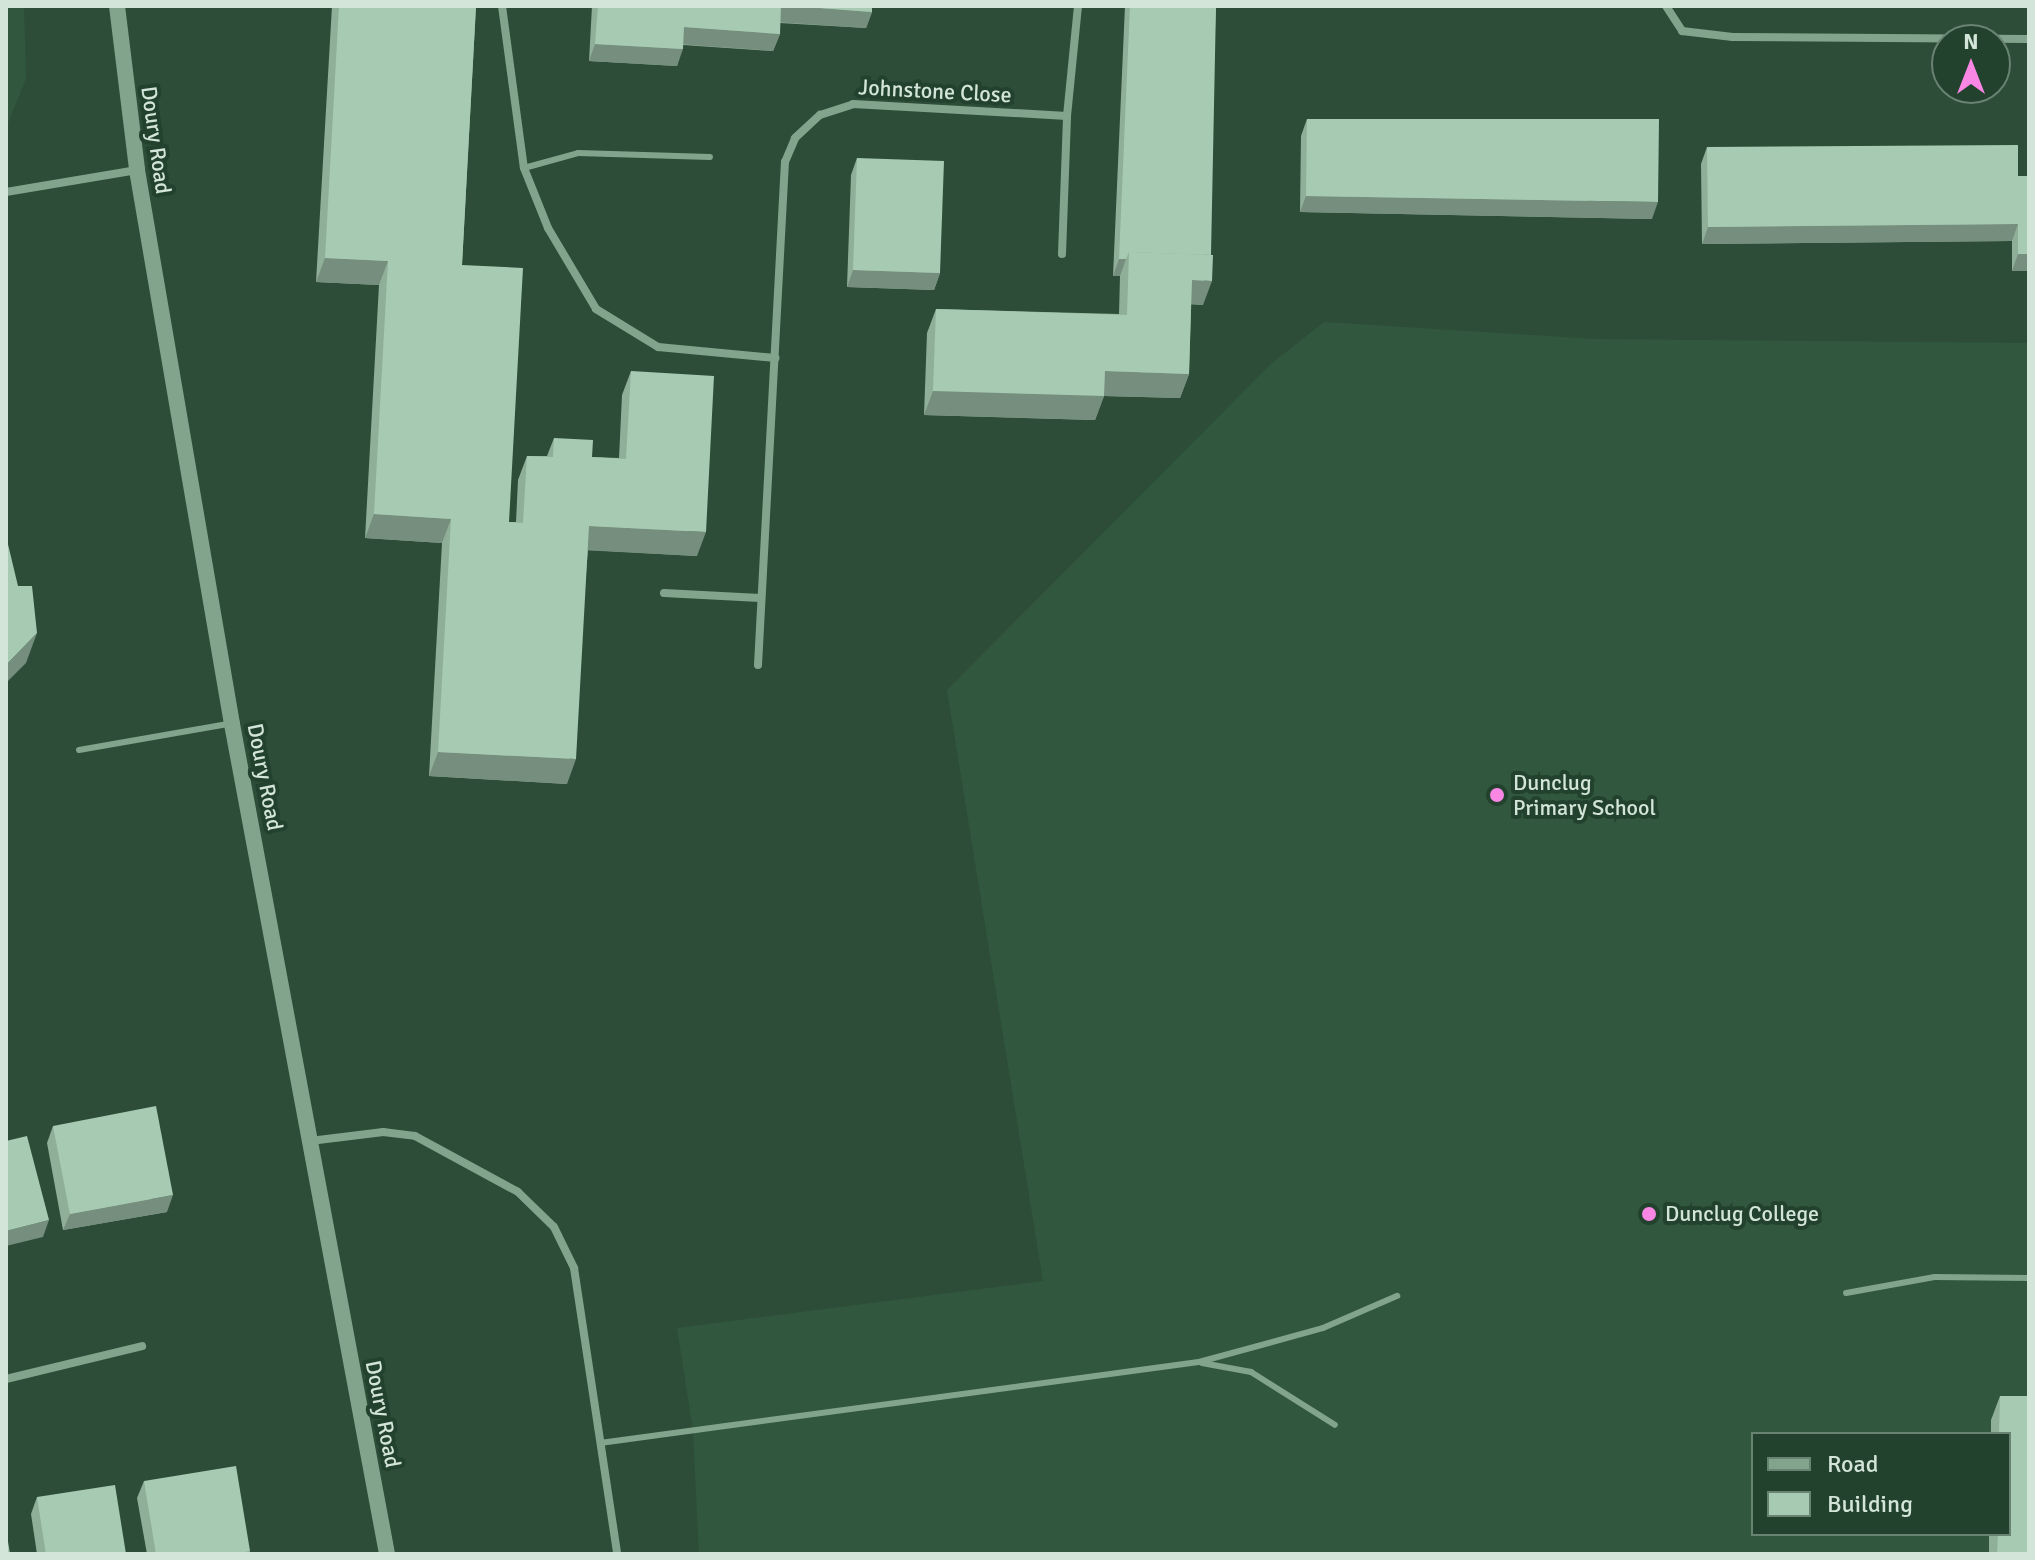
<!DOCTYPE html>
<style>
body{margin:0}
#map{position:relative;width:2035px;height:1560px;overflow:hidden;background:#2d4d38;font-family:Signika,sans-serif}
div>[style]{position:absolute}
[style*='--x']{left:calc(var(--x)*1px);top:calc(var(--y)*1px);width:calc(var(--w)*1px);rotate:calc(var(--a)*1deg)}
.built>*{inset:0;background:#31583f}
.lane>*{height:6px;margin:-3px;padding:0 3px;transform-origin:3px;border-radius:3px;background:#82a48c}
.street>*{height:8px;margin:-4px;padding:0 4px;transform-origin:4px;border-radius:4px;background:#82a48c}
.secondary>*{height:16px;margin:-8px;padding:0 8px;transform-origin:8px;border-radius:8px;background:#82a48c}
.wall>*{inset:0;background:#90af99}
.shaded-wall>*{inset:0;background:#758e7d}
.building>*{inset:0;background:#a7cbb2}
.dots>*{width:22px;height:22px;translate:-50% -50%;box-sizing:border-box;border:4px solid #23422e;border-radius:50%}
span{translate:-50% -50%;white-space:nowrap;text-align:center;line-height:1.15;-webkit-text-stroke:8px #23422e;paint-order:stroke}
.street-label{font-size:22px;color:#d3e5d8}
.poi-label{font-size:22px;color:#d3e5d8}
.left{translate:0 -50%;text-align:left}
.frame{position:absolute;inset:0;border:8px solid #d3e5d8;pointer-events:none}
.legend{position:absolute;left:1751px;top:1432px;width:260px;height:104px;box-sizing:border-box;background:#23422e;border:2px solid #698372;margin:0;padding:10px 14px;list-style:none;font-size:24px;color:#d3e5d8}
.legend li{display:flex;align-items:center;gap:16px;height:40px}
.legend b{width:40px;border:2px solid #698372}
.north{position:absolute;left:1931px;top:24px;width:80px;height:80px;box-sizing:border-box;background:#23422e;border:2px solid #698372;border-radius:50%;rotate:0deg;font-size:22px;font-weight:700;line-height:32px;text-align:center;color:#d3e5d8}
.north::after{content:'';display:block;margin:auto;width:28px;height:36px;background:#fb87e5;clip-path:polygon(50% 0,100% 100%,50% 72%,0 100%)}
</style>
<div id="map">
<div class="built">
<i style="clip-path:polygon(6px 6px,24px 6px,26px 79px,6px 128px)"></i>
<i style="clip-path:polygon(evenodd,1324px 322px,1594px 339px,2029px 343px,2029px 1554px,699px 1554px,693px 1430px,677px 1328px,1043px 1281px,947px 690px,1271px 364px,1324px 322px,1753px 1434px,2009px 1434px,2009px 1534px,1753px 1534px,1753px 1434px)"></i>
</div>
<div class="lane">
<i style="--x:524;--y:168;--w:56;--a:-15.5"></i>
<i style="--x:578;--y:153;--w:132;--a:1.7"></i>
<i style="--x:79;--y:750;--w:151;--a:-9.9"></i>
<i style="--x:1846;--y:1293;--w:90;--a:-10.2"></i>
<i style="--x:1935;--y:1277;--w:94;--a:0.6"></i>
<i style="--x:1202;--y:1363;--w:50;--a:10.4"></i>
<i style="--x:1251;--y:1372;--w:99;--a:32.2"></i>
<i style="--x:600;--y:1443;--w:604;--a:-7.7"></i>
<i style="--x:1199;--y:1362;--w:129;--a:-15.3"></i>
<i style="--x:1323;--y:1328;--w:81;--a:-23.4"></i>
</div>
<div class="street">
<i style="--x:502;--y:6;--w:163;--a:82.3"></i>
<i style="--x:524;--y:168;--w:65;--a:68.2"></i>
<i style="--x:548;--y:228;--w:94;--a:59.3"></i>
<i style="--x:596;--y:309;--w:73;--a:31.5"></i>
<i style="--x:658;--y:347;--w:118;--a:5.4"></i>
<i style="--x:1666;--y:6;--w:30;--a:57"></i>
<i style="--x:1682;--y:31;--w:51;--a:6.7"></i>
<i style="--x:1733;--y:37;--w:296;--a:0.4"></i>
<i style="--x:6;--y:192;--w:133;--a:-9.5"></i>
<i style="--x:1062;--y:254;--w:138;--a:-87.9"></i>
<i style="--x:664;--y:593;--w:96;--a:3"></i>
<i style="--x:758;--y:665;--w:504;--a:-86.93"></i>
<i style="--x:785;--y:162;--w:26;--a:-67"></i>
<i style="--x:795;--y:138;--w:34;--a:-43"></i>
<i style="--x:820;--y:115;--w:35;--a:-18"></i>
<i style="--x:853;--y:104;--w:214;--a:3.2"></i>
<i style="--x:1067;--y:116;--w:111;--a:-84.3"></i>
<i style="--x:310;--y:1141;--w:74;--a:-7"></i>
<i style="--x:383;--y:1132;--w:32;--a:7"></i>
<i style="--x:415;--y:1136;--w:117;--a:28.5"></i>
<i style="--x:518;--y:1192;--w:50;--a:44.2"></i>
<i style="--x:554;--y:1227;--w:46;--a:64"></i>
<i style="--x:574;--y:1268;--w:289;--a:81.4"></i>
<i style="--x:6;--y:1379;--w:140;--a:-13.6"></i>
</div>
<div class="secondary">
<i style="--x:117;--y:6;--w:165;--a:83"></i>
<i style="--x:137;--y:170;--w:562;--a:80.27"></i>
<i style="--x:232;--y:724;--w:844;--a:79.42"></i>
</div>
<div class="wall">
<i style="clip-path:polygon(332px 6px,476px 6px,462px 265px,509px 522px,516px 522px,518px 480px,527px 456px,547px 456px,554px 438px,592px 457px,619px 458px,622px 395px,631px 371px,697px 556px,588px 550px,567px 784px,429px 776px,442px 543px,365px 538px,379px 285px,316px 282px)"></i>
<i style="clip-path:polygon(592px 6px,872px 6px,872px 12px,866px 28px,780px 23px,780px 34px,773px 51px,683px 45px,677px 66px,589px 61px)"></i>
<i style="clip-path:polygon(1125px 6px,1216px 6px,1203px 305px,1191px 304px,1189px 374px,1180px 398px,1104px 396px,1095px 420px,924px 415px,927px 333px,936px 309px,1119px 314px,1120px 276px,1113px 276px)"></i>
<i style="clip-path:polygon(1307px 119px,1652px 219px,1300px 212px,1301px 136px)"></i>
<i style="clip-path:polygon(1707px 147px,2018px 176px,2029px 271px,2012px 271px,2012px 241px,1702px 244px,1701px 164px)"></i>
<i style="clip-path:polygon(857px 158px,940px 273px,934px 290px,847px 287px,851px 175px)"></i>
<i style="clip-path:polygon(53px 1126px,167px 1212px,63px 1230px,47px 1143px)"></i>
<i style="clip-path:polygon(2000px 1396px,2029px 1396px,2029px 1554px,1989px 1554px,1989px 1534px,2009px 1534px,2009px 1434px,1991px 1434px,1991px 1420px)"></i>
<i style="clip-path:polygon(144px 1481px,250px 1551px,249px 1554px,147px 1554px,137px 1498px)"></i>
<i style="clip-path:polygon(37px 1497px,126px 1554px,37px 1554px,31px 1514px)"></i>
</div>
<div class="shaded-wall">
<i style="clip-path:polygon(781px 6px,793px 6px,872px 12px,866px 28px,775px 22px)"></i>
<i style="clip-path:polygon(684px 27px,780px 34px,773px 51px,678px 44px)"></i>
<i style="clip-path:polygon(595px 44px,683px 49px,677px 66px,589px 61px)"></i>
<i style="clip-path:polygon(1306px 196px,1658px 202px,1652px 219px,1300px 212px)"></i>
<i style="clip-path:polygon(2018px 224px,2012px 241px,1702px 244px,1708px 227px)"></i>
<i style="clip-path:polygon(2018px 254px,2029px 254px,2029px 271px,2012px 271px)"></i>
<i style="clip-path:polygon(325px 258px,388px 261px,379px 285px,316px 282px)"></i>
<i style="clip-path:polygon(1119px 259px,1126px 259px,1120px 276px,1113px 276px)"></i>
<i style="clip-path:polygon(853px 270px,940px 273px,934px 290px,847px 287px)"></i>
<i style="clip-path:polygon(1192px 280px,1212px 281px,1203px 305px,1183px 304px)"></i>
<i style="clip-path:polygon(1105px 371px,1189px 374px,1180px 398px,1104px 396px,1095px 420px,924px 415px,933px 391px)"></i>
<i style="clip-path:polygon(374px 514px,451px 519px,442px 543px,365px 538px)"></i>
<i style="clip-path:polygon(589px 526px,706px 532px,697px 556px,581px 550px)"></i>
<i style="clip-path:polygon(37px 633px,26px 663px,6px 683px,6px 665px)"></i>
<i style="clip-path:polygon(438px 752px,576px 759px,567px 784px,429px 776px)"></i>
<i style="clip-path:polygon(173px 1195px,167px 1212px,63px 1230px,70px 1214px)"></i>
<i style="clip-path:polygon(49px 1220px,43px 1237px,6px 1246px,6px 1231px)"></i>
</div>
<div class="building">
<i style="clip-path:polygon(339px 6px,476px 6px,462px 265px,523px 268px,509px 522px,523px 523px,527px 456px,553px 457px,554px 438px,593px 440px,592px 457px,626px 459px,631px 371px,714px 376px,706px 532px,589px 526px,576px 759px,438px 752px,451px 519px,374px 514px,388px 261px,325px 258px)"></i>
<i style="clip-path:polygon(598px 6px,781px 6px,780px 34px,684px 27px,683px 49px,595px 44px)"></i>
<i style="clip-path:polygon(793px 6px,872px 6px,872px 12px)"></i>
<i style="clip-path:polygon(1130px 6px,1216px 6px,1211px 255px,1129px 252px,1126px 259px,1119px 259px)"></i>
<i style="clip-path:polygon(1307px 119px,1659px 119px,1658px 202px,1306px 196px)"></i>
<i style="clip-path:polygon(2018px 145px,2018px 176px,2029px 176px,2029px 254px,2018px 254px,2018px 224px,1708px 227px,1707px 147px)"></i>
<i style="clip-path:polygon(857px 158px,944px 161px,940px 273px,853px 270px)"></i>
<i style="clip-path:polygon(1129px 252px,1213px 255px,1212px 281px,1192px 280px,1189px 374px,1105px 371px,1104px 396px,933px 391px,936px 309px,1127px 315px)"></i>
<i style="clip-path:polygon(6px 536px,18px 586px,32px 586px,37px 633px,6px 665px)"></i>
<i style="clip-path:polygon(156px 1106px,173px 1195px,70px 1214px,53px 1126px)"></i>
<i style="clip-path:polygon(27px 1136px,49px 1220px,6px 1231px,6px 1141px)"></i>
<i style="clip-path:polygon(2000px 1396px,2029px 1396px,2029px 1554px,1997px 1554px,1998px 1534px,2009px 1534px,2009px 1434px,1999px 1434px)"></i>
<i style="clip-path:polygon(236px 1466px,250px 1551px,231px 1554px,156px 1554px,144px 1481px)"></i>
<i style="clip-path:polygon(115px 1485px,126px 1554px,46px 1554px,37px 1497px)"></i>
<i style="clip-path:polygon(6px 1529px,10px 1554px,6px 1554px)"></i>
</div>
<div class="dots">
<i style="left:1497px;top:795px;background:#fb87e5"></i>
<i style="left:1649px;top:1214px;background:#fb87e5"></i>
</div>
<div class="street-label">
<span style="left:935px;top:91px;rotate:3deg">Johnstone Close</span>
<span style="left:156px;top:140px;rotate:82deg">Doury Road</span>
<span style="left:265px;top:777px;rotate:79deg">Doury Road</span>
<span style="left:383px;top:1414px;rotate:79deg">Doury Road</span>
</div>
<div class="poi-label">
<span class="left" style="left:1513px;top:795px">Dunclug<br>Primary School</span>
<span class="left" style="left:1665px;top:1214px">Dunclug College</span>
</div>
<div class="frame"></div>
<ul class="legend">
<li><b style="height:10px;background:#82a48c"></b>Road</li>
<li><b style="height:22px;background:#a7cbb2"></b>Building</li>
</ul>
<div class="north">N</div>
</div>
